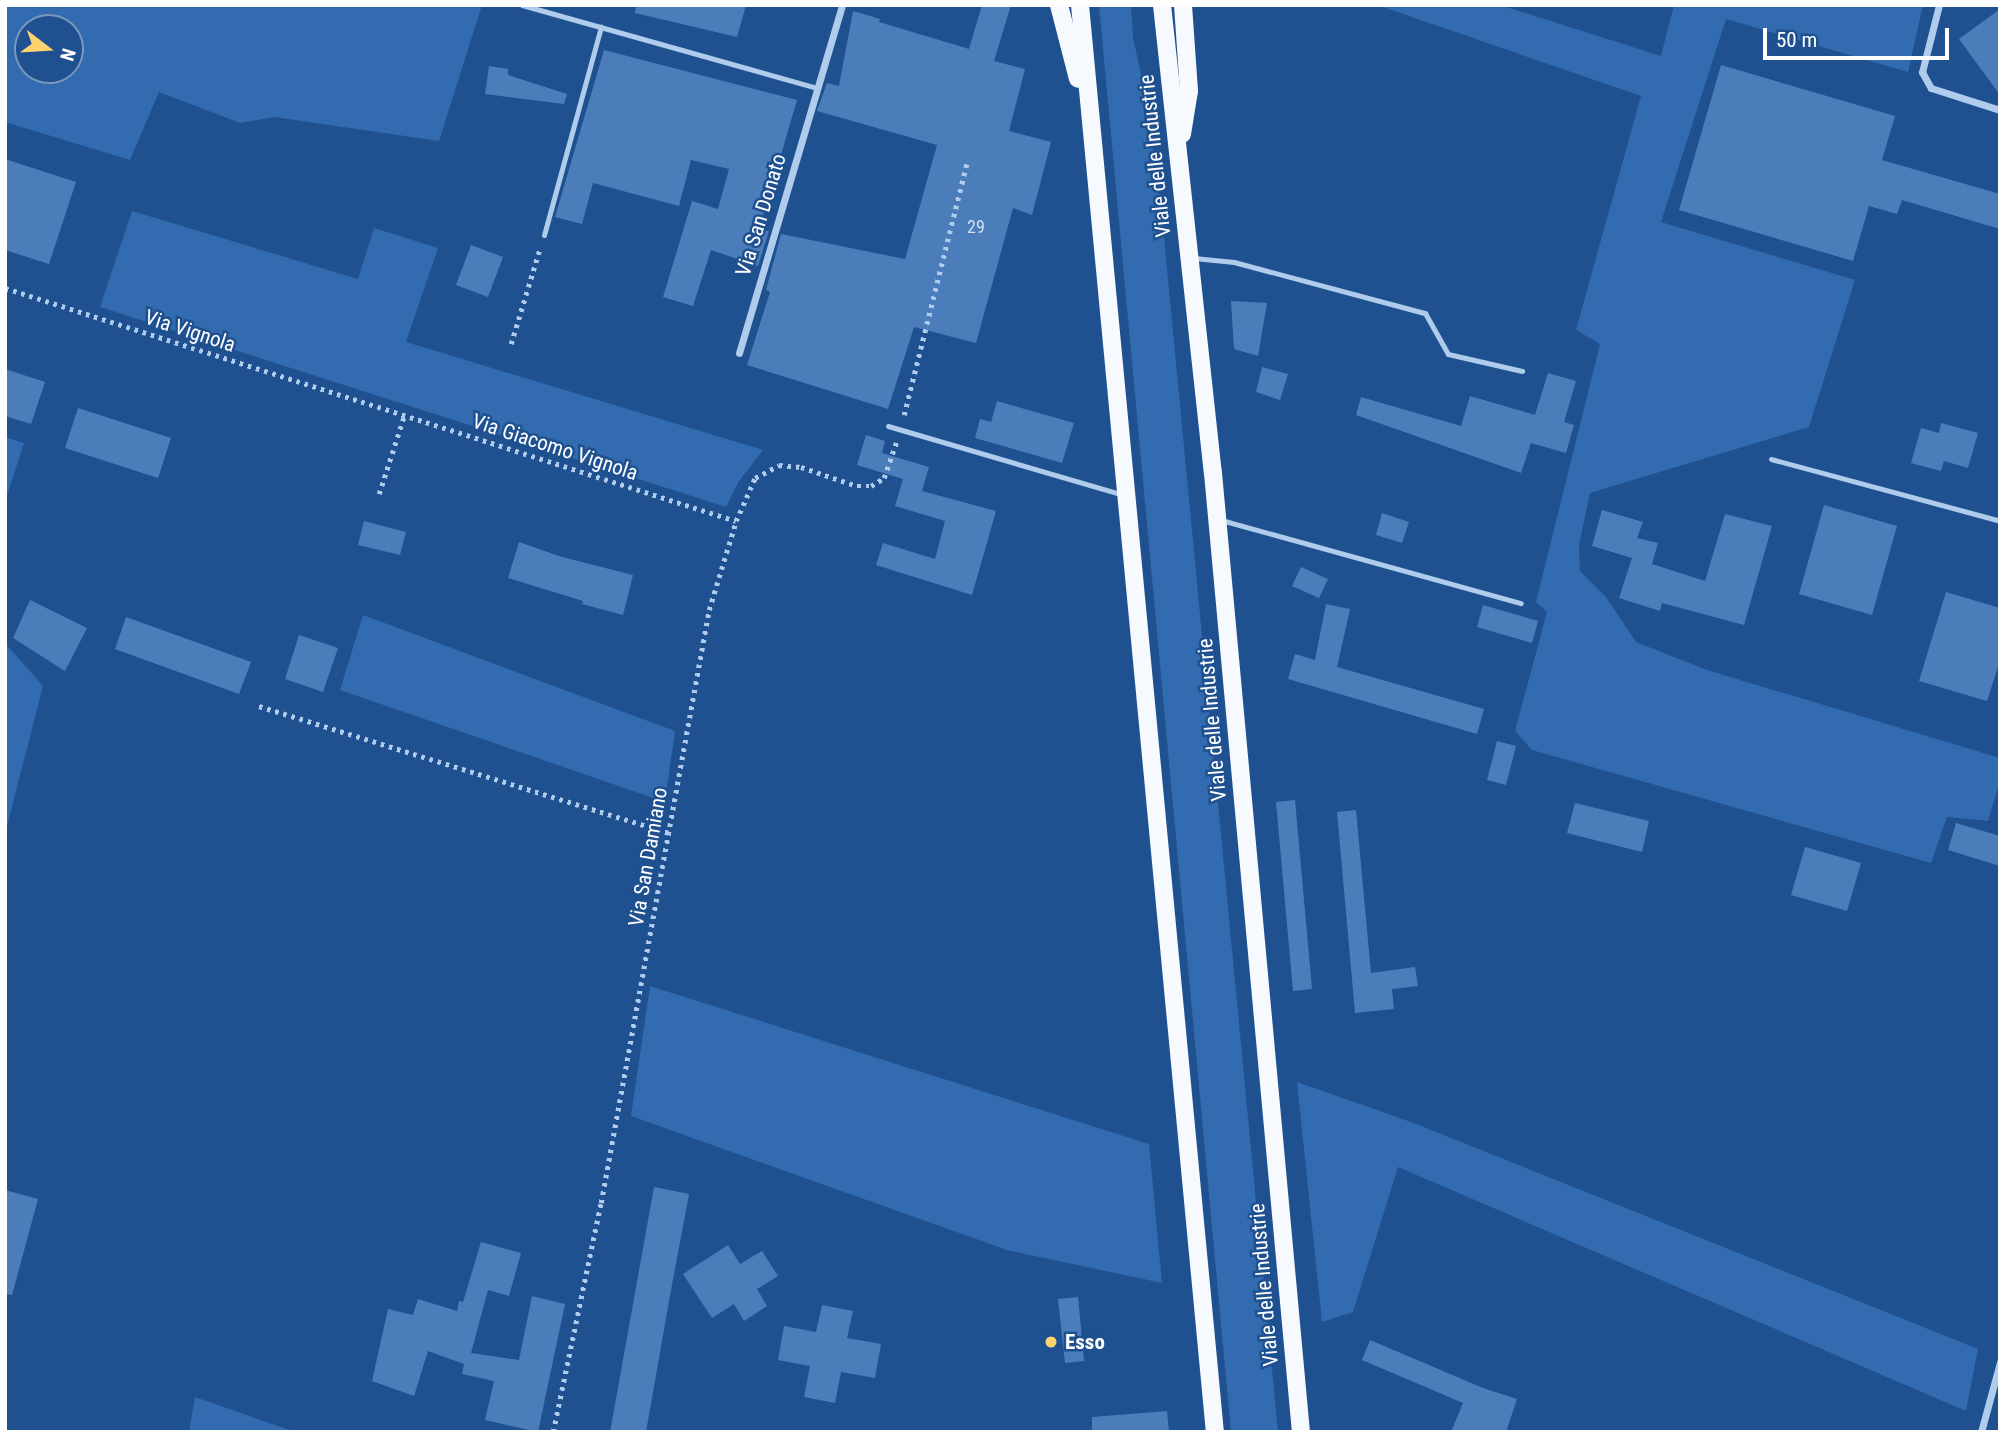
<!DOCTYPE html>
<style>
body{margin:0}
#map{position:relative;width:2005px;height:1437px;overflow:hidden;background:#1f5191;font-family:"Roboto Condensed",sans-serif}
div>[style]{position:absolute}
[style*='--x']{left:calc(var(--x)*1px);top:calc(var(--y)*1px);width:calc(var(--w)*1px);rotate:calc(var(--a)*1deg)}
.green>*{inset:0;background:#326baf}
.building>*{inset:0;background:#4b7dba}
.path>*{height:4.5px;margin-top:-2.25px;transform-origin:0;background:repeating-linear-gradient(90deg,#afcced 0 3.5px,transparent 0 8.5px)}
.service>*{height:5px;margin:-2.5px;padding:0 2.5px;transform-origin:2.5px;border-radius:2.5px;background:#afcced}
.minor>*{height:7px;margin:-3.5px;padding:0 3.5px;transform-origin:3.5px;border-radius:3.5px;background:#afcced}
.primary>*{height:18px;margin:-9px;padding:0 9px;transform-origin:9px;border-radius:9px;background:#f6faff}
.dots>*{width:19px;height:19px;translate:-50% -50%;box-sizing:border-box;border:4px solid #1f5191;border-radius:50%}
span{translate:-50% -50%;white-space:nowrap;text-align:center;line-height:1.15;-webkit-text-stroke:5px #1f5191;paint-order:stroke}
.number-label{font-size:18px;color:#d2deee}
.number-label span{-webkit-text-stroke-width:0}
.street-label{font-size:21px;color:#fff}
.poi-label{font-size:21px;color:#fff;font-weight:700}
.left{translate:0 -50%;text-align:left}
.frame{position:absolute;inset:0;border:7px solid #fff;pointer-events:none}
.north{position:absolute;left:14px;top:14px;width:70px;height:70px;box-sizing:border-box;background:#1f5191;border:2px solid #7997bd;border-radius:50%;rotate:107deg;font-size:19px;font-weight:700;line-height:28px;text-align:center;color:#fff}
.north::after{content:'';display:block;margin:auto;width:24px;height:32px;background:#fcd36f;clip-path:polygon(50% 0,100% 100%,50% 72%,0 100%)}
.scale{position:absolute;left:1763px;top:28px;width:186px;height:32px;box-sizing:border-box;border:4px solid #fff;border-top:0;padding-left:9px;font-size:21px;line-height:24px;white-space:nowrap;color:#fff;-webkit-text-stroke:5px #1f5191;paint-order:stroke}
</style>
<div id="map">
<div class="green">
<i style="clip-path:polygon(evenodd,5px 5px,482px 5px,439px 141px,274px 117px,240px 123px,159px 92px,130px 160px,5px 122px,5px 5px,70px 28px,70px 70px,28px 70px,28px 28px,70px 28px)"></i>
<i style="clip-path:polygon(1099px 5px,1131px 5px,1133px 38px,1147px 100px,1162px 216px,1278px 1432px,1231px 1432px)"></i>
<i style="clip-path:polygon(1377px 5px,1500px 5px,1661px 56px,1674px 5px,1923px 5px,1908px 72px,1726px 19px,1661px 222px,1855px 280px,1809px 427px,1590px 493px,1579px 545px,1580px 571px,1606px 597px,1636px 642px,1707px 670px,2000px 758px,2000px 781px,1988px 821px,1947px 817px,1931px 863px,1532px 750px,1515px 731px,1547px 612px,1536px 602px,1600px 344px,1576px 330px,1641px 96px)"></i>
<i style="clip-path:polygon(132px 211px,358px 279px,374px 228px,438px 248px,406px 342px,763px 450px,739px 481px,726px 507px,100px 307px)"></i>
<i style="clip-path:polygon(5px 437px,24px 443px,5px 502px)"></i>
<i style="clip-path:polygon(363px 615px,675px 731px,665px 802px,340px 690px)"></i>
<i style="clip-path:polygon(5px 643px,43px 686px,5px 834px)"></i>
<i style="clip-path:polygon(650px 986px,1149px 1144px,1162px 1283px,1007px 1250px,631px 1116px)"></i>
<i style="clip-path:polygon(1297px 1082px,1411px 1122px,1978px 1349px,1966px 1411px,1398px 1167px,1353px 1312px,1322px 1322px)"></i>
<i style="clip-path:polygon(195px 1397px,295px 1432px,189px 1432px)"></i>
</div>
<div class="building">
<i style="clip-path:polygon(636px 5px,746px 5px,737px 37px,635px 13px)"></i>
<i style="clip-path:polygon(982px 5px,1011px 5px,994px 61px,1025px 69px,1009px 131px,1051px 142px,1032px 215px,1013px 208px,976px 343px,914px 327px,888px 409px,747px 365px,770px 292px,766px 290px,781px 234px,905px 259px,937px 145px,817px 111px,827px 83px,839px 86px,853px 11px,880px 19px,879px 22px,969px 49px)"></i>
<i style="clip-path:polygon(2000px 9px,2000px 95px,1959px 39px)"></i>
<i style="clip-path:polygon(604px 50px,797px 100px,759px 230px,769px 231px,758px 266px,711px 250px,693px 306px,663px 297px,692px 201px,718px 209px,729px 169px,691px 160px,679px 206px,593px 183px,582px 224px,555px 217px)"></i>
<i style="clip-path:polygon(1721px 65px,1895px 116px,1882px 160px,2000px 194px,2000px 229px,1902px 200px,1897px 214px,1869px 206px,1853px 261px,1679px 210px)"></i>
<i style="clip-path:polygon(489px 66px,508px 69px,508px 75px,567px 94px,564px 104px,485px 94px)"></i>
<i style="clip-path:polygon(5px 159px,76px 182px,49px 264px,5px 250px)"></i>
<i style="clip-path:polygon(471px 245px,503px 257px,488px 297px,456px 285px)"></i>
<i style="clip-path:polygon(1231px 301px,1267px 303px,1258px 356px,1234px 349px)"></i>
<i style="clip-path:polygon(1262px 367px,1288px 374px,1280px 400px,1256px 392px)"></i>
<i style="clip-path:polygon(5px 369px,45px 382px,31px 424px,5px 416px)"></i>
<i style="clip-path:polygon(1548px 373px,1576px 381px,1564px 422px,1574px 425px,1566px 453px,1531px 443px,1521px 473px,1356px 415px,1361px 397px,1461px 426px,1470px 396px,1535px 415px)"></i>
<i style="clip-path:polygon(997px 401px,1074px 423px,1062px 463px,975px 438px,980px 419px,991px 422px)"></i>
<i style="clip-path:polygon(78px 408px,171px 438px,158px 478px,65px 448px)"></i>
<i style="clip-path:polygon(1941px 423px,1978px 433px,1968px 468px,1944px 461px,1941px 471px,1911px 463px,1921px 428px,1939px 433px)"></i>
<i style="clip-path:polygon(866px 435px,885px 441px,882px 453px,929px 467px,922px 491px,996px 511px,972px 595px,876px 565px,883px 543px,935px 559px,945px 521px,895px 506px,903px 479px,857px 465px)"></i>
<i style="clip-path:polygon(1824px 505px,1897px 526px,1872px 615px,1799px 594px)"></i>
<i style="clip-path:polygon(1602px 510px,1643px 522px,1637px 538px,1658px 543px,1652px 564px,1705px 581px,1725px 514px,1772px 526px,1744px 625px,1662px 603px,1660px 611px,1619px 598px,1632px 558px,1592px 546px)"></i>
<i style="clip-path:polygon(1382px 513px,1409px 522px,1402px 543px,1376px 535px)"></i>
<i style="clip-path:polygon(364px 521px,406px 532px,400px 555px,358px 545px)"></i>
<i style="clip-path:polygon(519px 542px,562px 557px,633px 575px,623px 615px,582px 604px,583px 601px,508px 578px)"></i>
<i style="clip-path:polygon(1301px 567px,1328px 579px,1319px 598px,1292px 586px)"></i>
<i style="clip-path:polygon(1946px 592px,2000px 608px,2000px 660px,1987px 701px,1919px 681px)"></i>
<i style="clip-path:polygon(30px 600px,87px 628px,65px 671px,13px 638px)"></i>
<i style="clip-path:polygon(1326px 604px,1350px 609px,1337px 667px,1484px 709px,1477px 734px,1288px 679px,1295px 654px,1315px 660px)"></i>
<i style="clip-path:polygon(1483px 605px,1538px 621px,1532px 643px,1477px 627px)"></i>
<i style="clip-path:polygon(126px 617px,251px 662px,239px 694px,115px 649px)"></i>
<i style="clip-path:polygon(299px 635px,338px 648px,323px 692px,285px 679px)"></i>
<i style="clip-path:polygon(1497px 741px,1516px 746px,1506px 785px,1487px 780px)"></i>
<i style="clip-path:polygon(1295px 800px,1312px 989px,1293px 991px,1276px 802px)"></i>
<i style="clip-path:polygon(1575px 803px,1649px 821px,1642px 852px,1567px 833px)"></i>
<i style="clip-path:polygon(1356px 810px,1371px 973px,1415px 967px,1418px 986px,1392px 989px,1394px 1009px,1355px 1013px,1337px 812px)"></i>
<i style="clip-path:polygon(1956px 823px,2000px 836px,2000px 866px,1948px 850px)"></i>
<i style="clip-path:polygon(1805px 847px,1861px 863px,1847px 911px,1791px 895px)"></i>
<i style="clip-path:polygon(654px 1187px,689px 1194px,669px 1301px,646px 1432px,610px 1432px)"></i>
<i style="clip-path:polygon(5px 1190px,38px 1199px,12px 1295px,5px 1294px)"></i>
<i style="clip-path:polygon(481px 1242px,521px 1253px,509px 1296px,488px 1290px,471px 1353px,519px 1360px,532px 1296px,565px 1304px,538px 1432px,485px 1420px,494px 1381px,462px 1374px,464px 1364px,428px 1351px,414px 1396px,372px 1381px,388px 1309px,413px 1315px,418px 1299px,457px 1311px,459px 1301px,463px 1302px)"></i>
<i style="clip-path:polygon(728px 1245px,740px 1264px,762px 1251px,778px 1276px,757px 1289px,767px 1306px,744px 1321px,734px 1304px,712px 1318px,683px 1274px)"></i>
<i style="clip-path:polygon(1078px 1297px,1084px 1361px,1065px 1363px,1058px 1299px)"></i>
<i style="clip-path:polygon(822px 1305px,853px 1311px,847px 1338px,881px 1344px,875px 1378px,841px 1372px,835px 1403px,804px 1397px,810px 1366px,778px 1360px,784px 1326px,816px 1332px)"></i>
<i style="clip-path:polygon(1370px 1340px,1483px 1388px,1517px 1399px,1506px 1432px,1451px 1432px,1463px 1403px,1362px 1360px)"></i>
<i style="clip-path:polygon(1167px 1411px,1169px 1432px,1092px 1432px,1092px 1417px)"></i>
</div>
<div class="path">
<i style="--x:5;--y:288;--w:767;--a:17.68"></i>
<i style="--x:511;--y:344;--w:100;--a:-73.2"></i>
<i style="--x:904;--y:415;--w:261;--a:-76"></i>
<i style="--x:379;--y:494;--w:82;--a:-72.2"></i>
<i style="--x:259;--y:706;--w:429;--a:17.2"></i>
<i style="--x:553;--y:1432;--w:234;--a:-78.2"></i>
<i style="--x:601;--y:1203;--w:603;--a:-79.68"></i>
<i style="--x:709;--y:610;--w:93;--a:-73.1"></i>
<i style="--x:736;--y:521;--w:47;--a:-66.2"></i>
<i style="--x:755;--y:478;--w:27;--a:-28"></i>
<i style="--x:779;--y:465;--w:22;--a:5"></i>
<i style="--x:801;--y:467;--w:59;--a:18.7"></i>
<i style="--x:857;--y:486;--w:14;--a:0"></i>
<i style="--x:871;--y:486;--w:15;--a:-32"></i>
<i style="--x:884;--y:478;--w:39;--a:-71"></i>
</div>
<div class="service">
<i style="--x:522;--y:5;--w:306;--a:15.7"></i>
<i style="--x:544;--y:235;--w:216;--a:-74.7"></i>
<i style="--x:1194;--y:258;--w:40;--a:5.7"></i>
<i style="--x:1234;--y:262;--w:198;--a:15"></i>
<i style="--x:1425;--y:313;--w:47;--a:60.7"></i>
<i style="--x:1448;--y:354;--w:76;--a:12.9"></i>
<i style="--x:888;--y:426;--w:246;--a:16.3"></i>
<i style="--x:1771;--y:459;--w:237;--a:15.1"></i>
<i style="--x:1221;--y:520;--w:311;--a:15.5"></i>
</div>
<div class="minor">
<i style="--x:1939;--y:5;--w:69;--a:104.2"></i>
<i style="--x:1922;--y:72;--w:18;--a:61"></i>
<i style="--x:1931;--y:88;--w:72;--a:17.7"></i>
<i style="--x:739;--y:353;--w:363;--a:-73.5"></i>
<i style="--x:1981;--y:1432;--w:73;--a:-74.8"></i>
</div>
<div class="primary">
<i style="--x:1059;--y:5;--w:76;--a:75.6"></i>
<i style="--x:1080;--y:5;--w:1433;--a:84.6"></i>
<i style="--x:1162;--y:5;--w:471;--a:83.8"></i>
<i style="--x:1213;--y:473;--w:963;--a:84.76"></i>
<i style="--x:1182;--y:134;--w:44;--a:-80.8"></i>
<i style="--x:1189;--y:91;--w:86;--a:-94"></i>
</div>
<div class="dots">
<i style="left:1051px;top:1342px;background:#fcd36f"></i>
</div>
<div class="number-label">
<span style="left:976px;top:227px">29</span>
</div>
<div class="street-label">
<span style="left:1155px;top:156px;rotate:-96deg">Viale delle Industrie</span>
<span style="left:761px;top:215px;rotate:-73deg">Via San Donato</span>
<span style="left:190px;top:331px;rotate:18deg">Via Vignola</span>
<span style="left:555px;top:447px;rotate:18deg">Via Giacomo Vignola</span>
<span style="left:1212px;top:720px;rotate:-95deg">Viale delle Industrie</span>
<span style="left:648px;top:857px;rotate:-80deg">Via San Damiano</span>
<span style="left:1264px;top:1285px;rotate:-95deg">Viale delle Industrie</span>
</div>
<div class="poi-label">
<span class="left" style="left:1065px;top:1342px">Esso</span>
</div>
<div class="frame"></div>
<div class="north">N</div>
<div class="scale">50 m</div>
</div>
